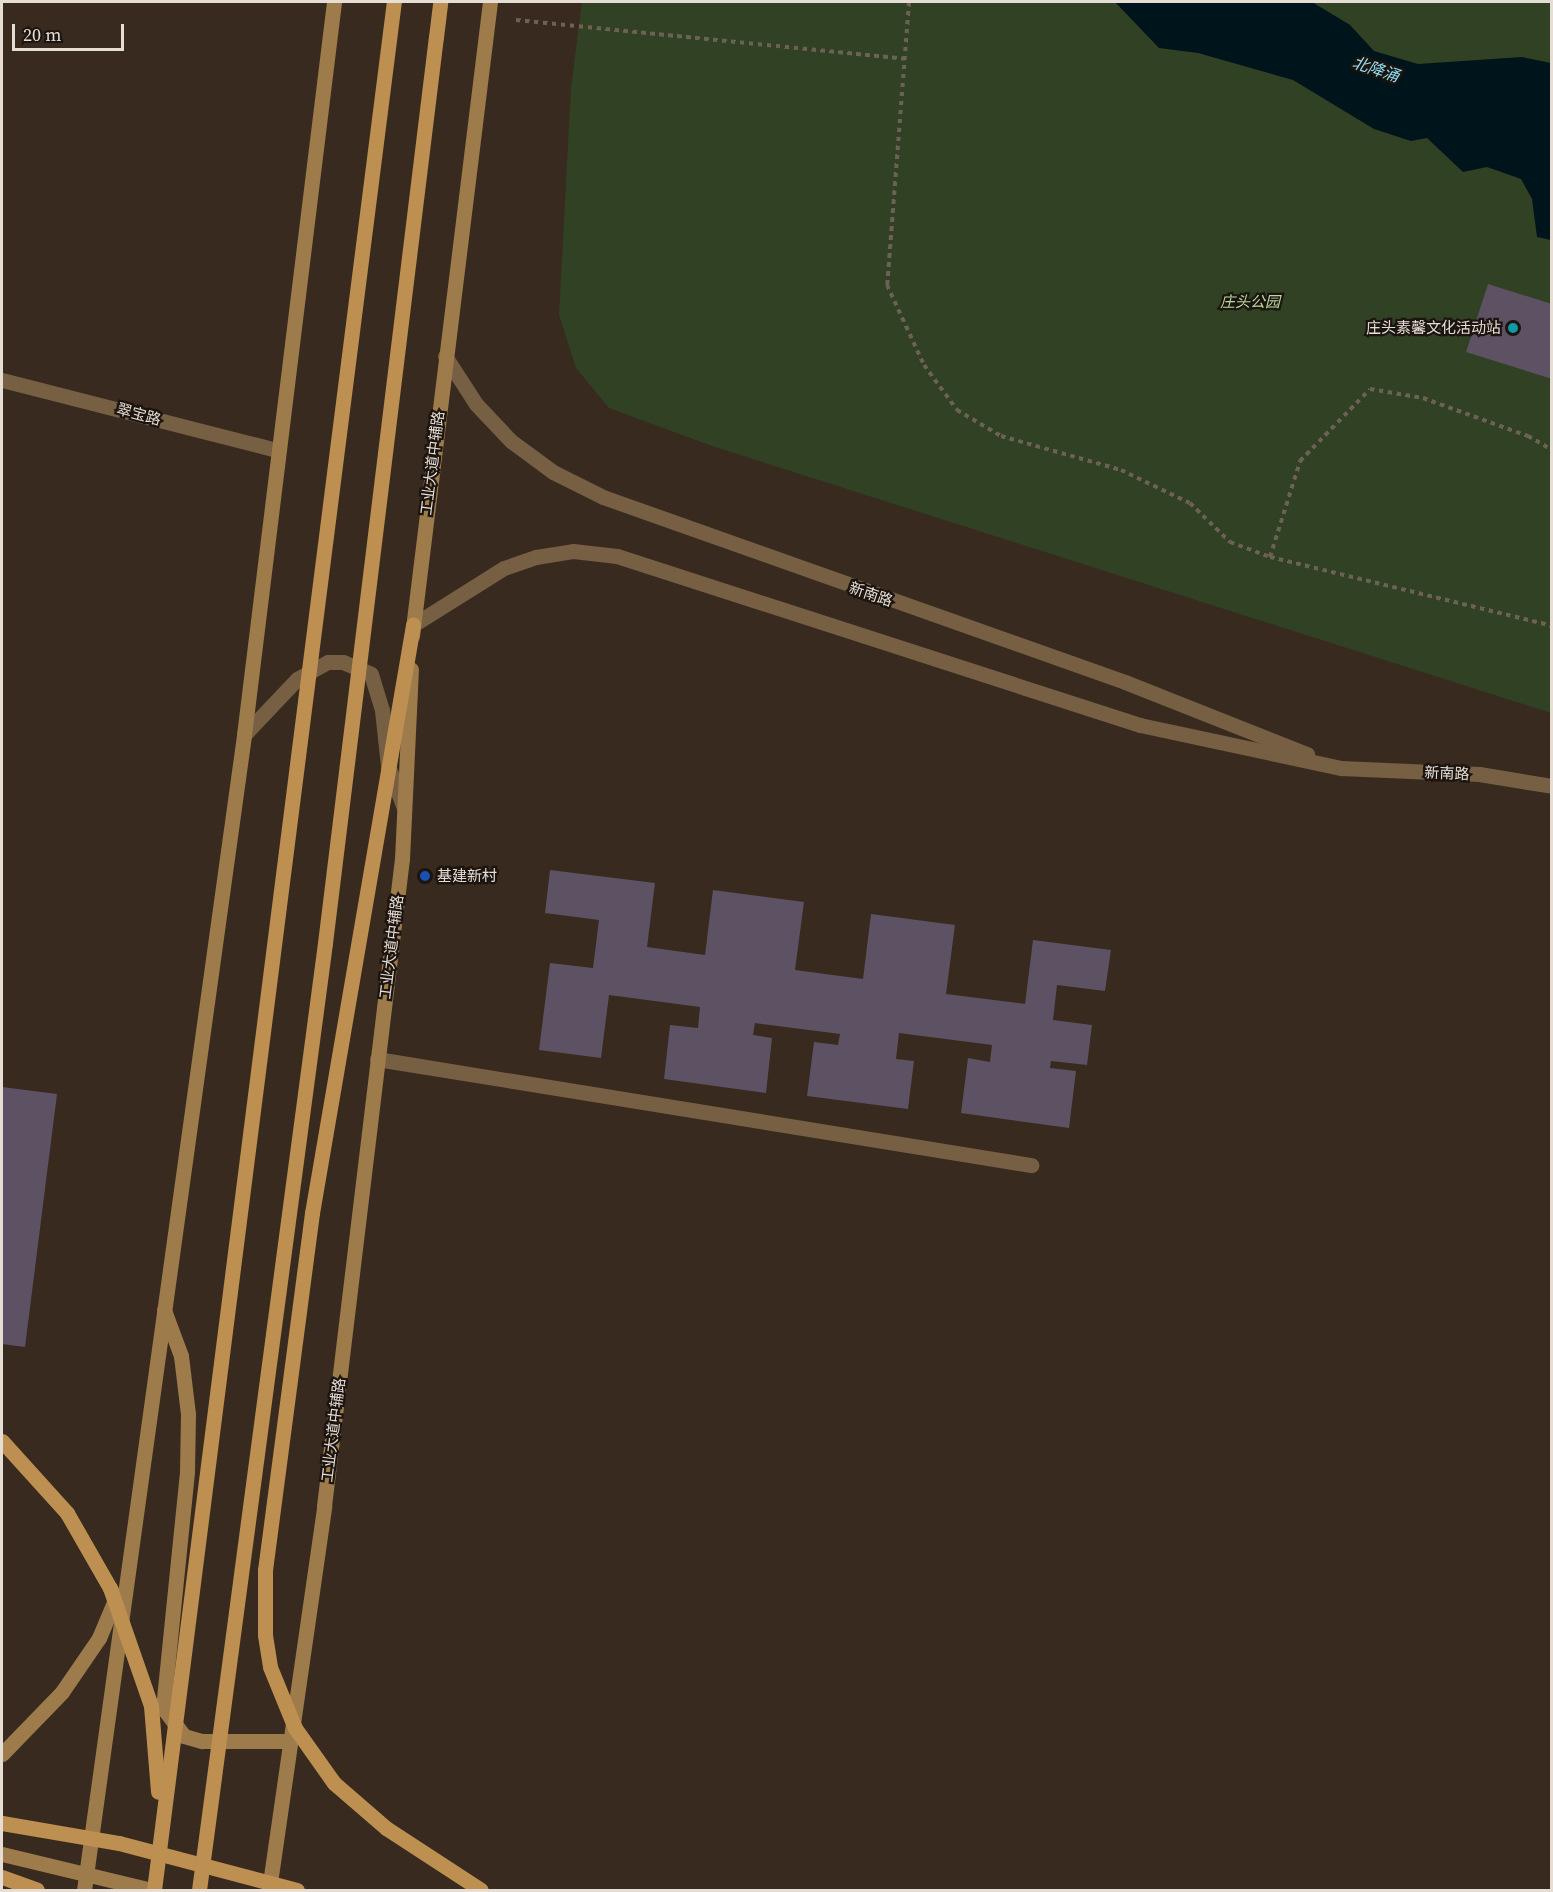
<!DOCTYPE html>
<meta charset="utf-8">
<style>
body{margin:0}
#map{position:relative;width:1553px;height:1892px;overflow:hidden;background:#382a1e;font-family:"Source Serif 4","Noto Sans SC",serif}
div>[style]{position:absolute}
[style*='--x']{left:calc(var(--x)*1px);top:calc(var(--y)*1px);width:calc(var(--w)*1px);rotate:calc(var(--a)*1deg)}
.green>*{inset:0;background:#314123}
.water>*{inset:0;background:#00151b}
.building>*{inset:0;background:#5c5263}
.path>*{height:4px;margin-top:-2px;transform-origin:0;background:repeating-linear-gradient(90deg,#6d6055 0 4.5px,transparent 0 9px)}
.service>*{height:15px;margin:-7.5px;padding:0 7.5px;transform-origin:7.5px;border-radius:7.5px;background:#765f42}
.tertiary>*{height:15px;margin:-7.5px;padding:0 7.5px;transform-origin:7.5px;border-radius:7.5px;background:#765f42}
.secondary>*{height:15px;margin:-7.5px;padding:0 7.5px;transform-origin:7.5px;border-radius:7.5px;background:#9e7b4b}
.primary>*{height:15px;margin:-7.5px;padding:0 7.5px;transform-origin:7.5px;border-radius:7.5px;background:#bd8f50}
.primary-bridge>*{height:15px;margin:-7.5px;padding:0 7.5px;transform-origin:7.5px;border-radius:7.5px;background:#bd8f50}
.dots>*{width:16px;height:16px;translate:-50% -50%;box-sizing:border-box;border:3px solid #1b140f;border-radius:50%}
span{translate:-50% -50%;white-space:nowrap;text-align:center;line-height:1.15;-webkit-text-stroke:4.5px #1b140f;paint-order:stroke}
.park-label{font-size:15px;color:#b7d89e;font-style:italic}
.poi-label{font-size:15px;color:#e6ddd5}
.right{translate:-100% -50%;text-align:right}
.left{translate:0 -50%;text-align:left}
.street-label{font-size:15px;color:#e6ddd5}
.water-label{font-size:16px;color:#8edff6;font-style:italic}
.frame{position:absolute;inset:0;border:3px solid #e6ddd5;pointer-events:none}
.scale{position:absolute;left:12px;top:24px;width:112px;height:27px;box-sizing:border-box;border:3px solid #e6ddd5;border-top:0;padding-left:8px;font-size:18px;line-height:21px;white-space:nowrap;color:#e6ddd5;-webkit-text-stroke:4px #1b140f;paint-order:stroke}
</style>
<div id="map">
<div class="green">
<i style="clip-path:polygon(582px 2px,1551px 2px,1551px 713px,712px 446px,609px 408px,576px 368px,559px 315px,571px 88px)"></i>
</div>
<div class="water">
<i style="clip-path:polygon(1115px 2px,1312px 2px,1350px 25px,1374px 51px,1418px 64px,1522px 57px,1551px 63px,1551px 240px,1537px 237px,1532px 199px,1521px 179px,1487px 167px,1463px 172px,1427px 138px,1411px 141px,1374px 129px,1293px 80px,1198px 53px,1159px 48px)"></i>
</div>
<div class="building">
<i style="clip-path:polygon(1488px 284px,1552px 304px,1552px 379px,1466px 352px)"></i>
<i style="clip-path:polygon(550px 870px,655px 883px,647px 947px,705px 955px,713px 890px,804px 902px,795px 970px,863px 979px,871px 914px,955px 925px,946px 994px,1025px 1004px,1033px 940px,1111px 950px,1105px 991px,1057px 985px,1053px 1020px,1092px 1025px,1087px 1065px,1051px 1061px,1050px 1068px,1076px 1071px,1069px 1128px,961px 1113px,968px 1058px,990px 1062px,992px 1045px,899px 1033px,896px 1059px,914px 1061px,908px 1109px,807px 1096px,814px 1042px,838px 1045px,840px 1034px,755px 1023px,753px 1035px,772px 1038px,766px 1093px,664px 1079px,670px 1025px,698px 1028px,700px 1007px,609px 995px,601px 1058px,539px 1050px,550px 963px,593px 968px,599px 920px,545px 913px)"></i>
<i style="clip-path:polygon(2px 1087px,57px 1094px,25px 1347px,2px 1344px)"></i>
</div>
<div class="path">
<i style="--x:909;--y:2;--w:284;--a:94.4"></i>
<i style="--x:887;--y:285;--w:88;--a:65.2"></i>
<i style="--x:924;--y:365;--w:56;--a:53.7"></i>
<i style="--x:957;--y:410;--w:51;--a:30.6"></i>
<i style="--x:1001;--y:436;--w:125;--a:15.8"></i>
<i style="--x:1121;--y:470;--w:76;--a:25.6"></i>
<i style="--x:1190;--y:503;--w:56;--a:44.3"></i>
<i style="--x:1230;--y:542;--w:43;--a:20.6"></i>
<i style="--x:1270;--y:557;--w:290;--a:13.7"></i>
<i style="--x:516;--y:20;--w:391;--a:5.7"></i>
<i style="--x:1270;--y:557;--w:101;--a:-72.6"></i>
<i style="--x:1300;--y:461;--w:100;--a:-45.8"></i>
<i style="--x:1370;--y:389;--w:54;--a:9.6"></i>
<i style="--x:1423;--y:398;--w:112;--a:19.9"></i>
<i style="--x:1528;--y:436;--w:28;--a:30"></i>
</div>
<div class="service">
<i style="--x:377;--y:1059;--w:663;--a:9.21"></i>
</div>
<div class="tertiary">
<i style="--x:445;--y:356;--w:57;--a:57.1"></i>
<i style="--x:476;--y:404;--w:51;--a:46.6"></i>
<i style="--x:511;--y:441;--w:52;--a:36.4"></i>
<i style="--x:553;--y:472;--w:56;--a:26.6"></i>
<i style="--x:603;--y:497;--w:554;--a:19.51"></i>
<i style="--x:1125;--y:682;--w:196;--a:21.6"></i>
<i style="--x:2;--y:380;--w:283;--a:14.3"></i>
<i style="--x:413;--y:625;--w:107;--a:-32.1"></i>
<i style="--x:504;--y:568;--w:34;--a:-19"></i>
<i style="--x:536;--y:557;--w:37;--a:-9"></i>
<i style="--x:573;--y:551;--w:44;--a:6.5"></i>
<i style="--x:617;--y:556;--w:550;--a:17.91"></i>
<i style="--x:1140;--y:725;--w:206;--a:12.1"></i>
<i style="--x:1341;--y:768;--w:138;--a:2.5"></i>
<i style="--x:1479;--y:774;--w:74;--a:9.3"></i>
<i style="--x:244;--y:735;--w:77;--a:-46.6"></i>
<i style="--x:297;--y:679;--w:35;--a:-29"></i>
<i style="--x:328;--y:662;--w:15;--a:0"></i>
<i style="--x:343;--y:662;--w:30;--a:23"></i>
<i style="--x:371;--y:674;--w:38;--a:73"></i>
<i style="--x:382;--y:710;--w:56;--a:83.9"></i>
<i style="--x:388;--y:766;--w:45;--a:69.1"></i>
</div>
<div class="secondary">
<i style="--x:412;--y:636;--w:639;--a:-82.99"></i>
<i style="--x:164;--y:1310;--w:49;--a:69.7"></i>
<i style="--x:181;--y:1356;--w:58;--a:83.1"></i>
<i style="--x:188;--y:1414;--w:58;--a:91"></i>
<i style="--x:187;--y:1472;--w:237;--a:95.8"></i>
<i style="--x:163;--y:1708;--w:35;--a:53"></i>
<i style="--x:184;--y:1736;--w:19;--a:16"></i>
<i style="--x:202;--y:1741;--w:88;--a:0"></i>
<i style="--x:2;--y:1754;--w:86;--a:-45.9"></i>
<i style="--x:62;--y:1692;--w:65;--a:-55.6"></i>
<i style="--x:99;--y:1638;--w:47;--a:-67.3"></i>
<i style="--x:2;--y:1854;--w:154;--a:13.5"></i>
<i style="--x:84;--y:1890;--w:1166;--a:-82.11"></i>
<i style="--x:244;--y:735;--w:739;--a:-83"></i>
<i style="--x:269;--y:1890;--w:388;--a:-81.8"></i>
<i style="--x:324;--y:1506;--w:652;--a:-83.13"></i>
<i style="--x:402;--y:859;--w:190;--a:-87.3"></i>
</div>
<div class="primary">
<i style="--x:436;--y:37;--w:35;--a:-83"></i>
<i style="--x:312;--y:1213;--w:597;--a:-80.25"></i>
<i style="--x:2;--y:1877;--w:37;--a:20"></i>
</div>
<div class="primary-bridge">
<i style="--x:312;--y:1213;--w:360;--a:97.5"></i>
<i style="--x:265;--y:1570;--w:65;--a:90"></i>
<i style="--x:265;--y:1635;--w:32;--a:81"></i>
<i style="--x:270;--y:1667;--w:66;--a:67.7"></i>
<i style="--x:295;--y:1728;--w:67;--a:54.7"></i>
<i style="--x:334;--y:1783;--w:69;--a:40.9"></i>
<i style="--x:386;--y:1828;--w:113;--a:33.1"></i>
<i style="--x:2;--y:1441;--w:97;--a:47.9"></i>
<i style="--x:67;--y:1513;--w:86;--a:60.2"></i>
<i style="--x:110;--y:1588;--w:125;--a:70.8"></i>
<i style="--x:151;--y:1706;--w:86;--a:85.3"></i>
<i style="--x:2;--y:1823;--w:119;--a:9.7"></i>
<i style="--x:119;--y:1843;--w:184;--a:14.8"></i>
<i style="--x:154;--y:1890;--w:1903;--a:-82.76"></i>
<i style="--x:199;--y:1890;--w:955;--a:-82.42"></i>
<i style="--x:325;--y:943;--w:913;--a:-83.02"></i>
</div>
<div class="dots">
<i style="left:1513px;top:328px;background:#0f9aa8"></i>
<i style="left:425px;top:876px;background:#1a4fb4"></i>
</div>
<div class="park-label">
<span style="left:1250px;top:302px">庄头公园</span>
</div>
<div class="poi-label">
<span class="right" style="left:1501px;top:328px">庄头素馨文化活动站</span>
<span class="left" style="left:437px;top:876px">基建新村</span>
</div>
<div class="street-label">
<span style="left:139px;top:414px;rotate:15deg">翠宝路</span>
<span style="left:432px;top:463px;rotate:-83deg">工业大道中辅路</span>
<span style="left:871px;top:594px;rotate:19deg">新南路</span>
<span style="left:1447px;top:773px;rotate:2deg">新南路</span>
<span style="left:391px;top:947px;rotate:-83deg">工业大道中辅路</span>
<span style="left:333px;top:1430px;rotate:-83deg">工业大道中辅路</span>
</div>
<div class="water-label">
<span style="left:1376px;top:69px;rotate:18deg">北降涌</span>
</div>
<div class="frame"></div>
<div class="scale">20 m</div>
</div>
